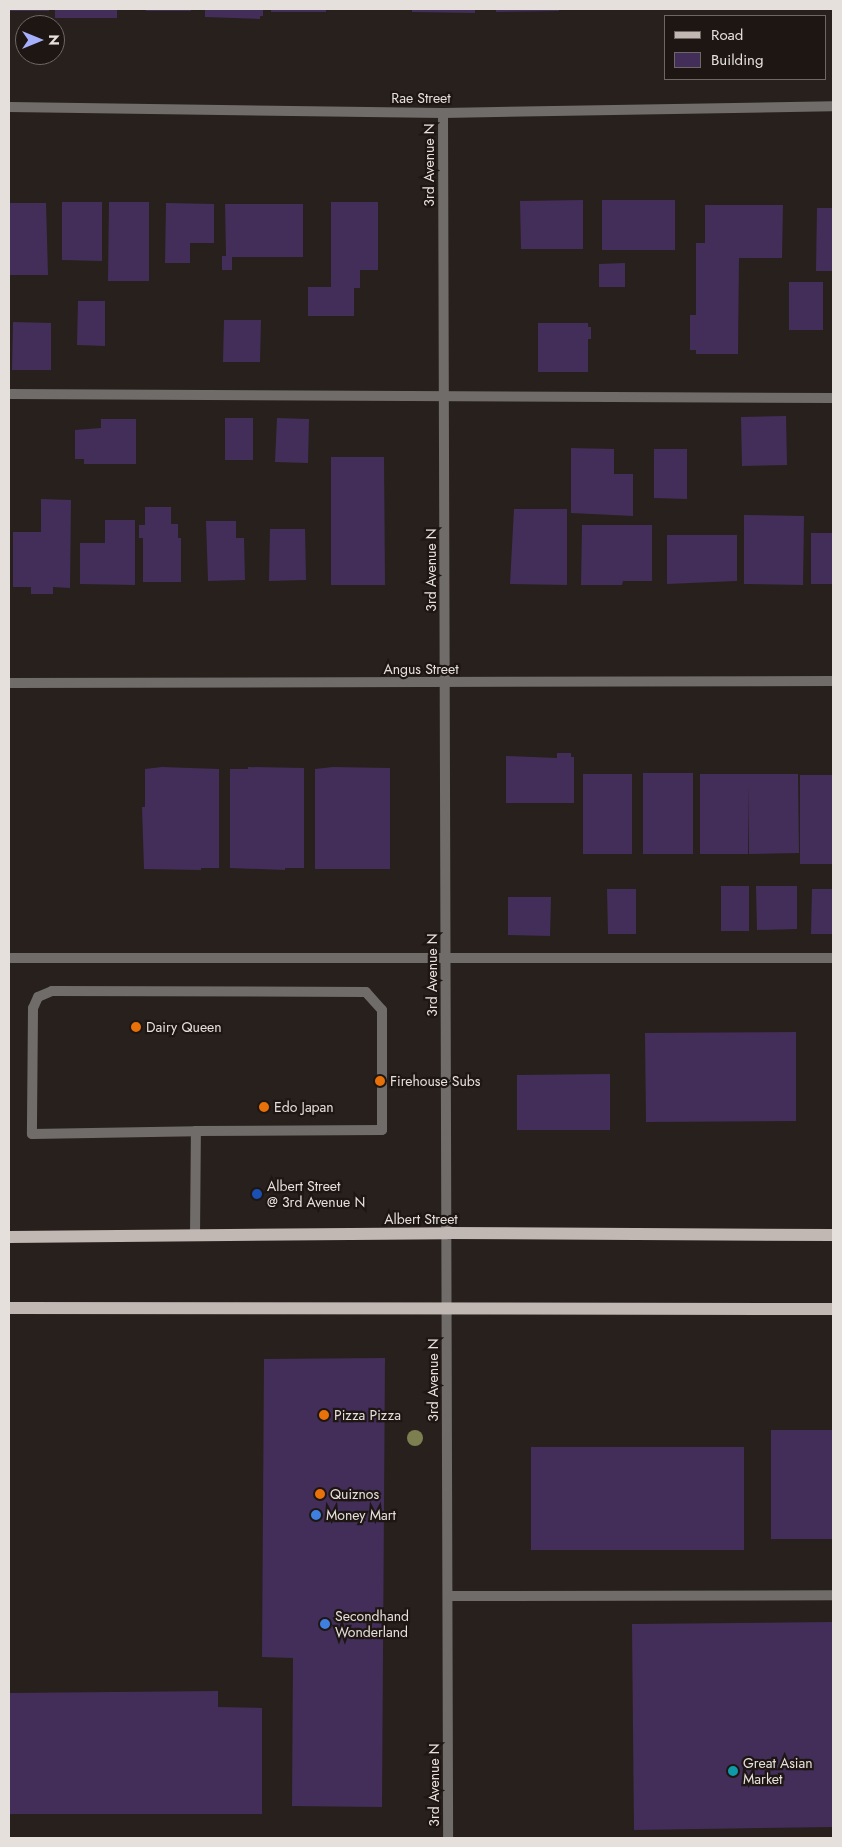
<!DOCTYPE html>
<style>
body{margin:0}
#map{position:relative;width:842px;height:1847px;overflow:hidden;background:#28201c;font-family:Jost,sans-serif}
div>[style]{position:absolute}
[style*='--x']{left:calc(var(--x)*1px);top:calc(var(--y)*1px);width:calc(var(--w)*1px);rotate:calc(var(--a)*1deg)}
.building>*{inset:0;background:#422e58}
.lane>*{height:10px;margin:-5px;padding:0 5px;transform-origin:5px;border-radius:5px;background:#706c6a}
.street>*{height:10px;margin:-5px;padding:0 5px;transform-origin:5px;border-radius:5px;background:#706c6a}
.primary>*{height:12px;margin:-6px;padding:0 6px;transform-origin:6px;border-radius:6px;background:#c1b7b3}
.trees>*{width:16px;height:16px;margin:-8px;border-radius:50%;background:#7d7f51}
.dots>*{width:14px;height:14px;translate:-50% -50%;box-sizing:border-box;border:2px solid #1e1613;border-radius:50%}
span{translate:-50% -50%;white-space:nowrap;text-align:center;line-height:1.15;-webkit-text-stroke:4.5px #1e1613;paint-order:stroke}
.street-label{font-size:14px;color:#e6e0dd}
.poi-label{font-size:14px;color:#e6e0dd}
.left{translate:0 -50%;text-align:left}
.frame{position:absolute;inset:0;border:10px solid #e6e0dd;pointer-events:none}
.legend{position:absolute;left:664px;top:15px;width:162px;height:65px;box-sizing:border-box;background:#1e1613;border:1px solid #6e6764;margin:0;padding:6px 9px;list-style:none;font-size:15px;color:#e6e0dd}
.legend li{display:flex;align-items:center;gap:10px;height:25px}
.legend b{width:25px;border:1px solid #6e6764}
.north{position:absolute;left:15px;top:15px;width:50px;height:50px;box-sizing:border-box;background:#1e1613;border:1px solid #6e6764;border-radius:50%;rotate:90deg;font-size:14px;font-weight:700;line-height:20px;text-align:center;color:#e6e0dd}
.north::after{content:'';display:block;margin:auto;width:18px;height:22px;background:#a7b0fc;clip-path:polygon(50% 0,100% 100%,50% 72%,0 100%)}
</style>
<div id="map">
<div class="building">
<i style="clip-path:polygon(9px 9px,49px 9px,49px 11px,9px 11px)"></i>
<i style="clip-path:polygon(55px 9px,117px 9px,117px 18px,55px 18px)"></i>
<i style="clip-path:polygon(146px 9px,191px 9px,191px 11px,146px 11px)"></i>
<i style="clip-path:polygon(205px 9px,263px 9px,263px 16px,260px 16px,260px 19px,205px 17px)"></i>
<i style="clip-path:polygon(271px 9px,326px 9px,326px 12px,271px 12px)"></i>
<i style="clip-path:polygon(412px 9px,475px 9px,475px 13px,412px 12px)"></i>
<i style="clip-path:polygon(496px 9px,559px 9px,559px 11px,496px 12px)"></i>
<i style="clip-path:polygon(583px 200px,583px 249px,521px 249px,520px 201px)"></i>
<i style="clip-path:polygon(602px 200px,675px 200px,675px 250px,602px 250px)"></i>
<i style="clip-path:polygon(62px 202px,102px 202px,102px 261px,62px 260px)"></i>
<i style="clip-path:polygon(109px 202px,149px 202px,149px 281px,108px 281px)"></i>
<i style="clip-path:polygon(331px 202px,378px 202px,378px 270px,360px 270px,360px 288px,354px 288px,354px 316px,308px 316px,308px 287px,331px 287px)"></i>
<i style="clip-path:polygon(9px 203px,46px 203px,48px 275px,9px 275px)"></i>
<i style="clip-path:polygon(166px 203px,214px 204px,214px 243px,190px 243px,190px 263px,165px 263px)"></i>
<i style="clip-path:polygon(225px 204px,303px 204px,303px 257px,232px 257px,232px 270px,222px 270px,222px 256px,226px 256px)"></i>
<i style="clip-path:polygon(705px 205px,783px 205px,782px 258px,739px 258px,738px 354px,696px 354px,696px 350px,690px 350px,690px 315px,696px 315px,696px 243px,705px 243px)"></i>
<i style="clip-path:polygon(817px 208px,833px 208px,833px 271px,816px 271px)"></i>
<i style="clip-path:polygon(625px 263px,625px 287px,599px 287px,599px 264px)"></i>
<i style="clip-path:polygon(789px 282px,823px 282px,823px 330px,789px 330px)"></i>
<i style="clip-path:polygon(78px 301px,105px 301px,105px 346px,77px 345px)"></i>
<i style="clip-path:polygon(224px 320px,261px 320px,260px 362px,223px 362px)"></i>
<i style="clip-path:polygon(13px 322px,51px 323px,51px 370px,12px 370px)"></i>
<i style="clip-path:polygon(538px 323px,588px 323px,588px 327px,591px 327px,591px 339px,588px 339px,588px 372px,538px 372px)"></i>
<i style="clip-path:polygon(786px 416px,787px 465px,742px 466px,741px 417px)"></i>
<i style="clip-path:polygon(225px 418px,253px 418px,253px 460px,225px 460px)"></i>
<i style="clip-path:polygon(277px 418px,309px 419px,308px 463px,275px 462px)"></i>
<i style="clip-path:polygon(101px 419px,136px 419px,136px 464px,84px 464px,84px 459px,75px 459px,75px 430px,101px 428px)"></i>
<i style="clip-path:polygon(571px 448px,614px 449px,614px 474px,633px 474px,633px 516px,571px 513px)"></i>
<i style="clip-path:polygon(654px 449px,687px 449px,687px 499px,654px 498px)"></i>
<i style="clip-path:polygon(331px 457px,384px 457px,385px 585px,331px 585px)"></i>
<i style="clip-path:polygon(41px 499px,71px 500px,70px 588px,53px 587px,53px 594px,31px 594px,31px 587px,13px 587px,13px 532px,41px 532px)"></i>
<i style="clip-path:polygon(145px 507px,171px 507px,171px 524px,178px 524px,178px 538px,181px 538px,181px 582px,143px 582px,143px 538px,139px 538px,139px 525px,145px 525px)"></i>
<i style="clip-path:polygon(514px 509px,567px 509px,567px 585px,510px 584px)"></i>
<i style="clip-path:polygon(744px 515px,804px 516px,803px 585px,744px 584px)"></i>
<i style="clip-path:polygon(105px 520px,135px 520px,135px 585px,80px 584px,80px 543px,105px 543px)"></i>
<i style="clip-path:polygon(206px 521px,236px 521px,236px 538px,244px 538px,245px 580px,208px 581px)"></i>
<i style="clip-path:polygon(582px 525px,652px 525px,652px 581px,623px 581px,622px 585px,581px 585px)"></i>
<i style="clip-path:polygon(270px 529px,305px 529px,306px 580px,269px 581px)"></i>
<i style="clip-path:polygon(811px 533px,833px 533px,833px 584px,811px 584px)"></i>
<i style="clip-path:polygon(667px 535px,737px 535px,737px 581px,667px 584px)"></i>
<i style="clip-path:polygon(557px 753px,571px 753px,571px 757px,574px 757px,574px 803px,506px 803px,506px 756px,557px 758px)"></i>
<i style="clip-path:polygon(162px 767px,219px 769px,219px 868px,201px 868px,201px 870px,144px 869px,142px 807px,145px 807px,145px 769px)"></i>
<i style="clip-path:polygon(248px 767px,304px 768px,304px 868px,285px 868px,285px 870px,230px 868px,230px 769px,248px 769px)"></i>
<i style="clip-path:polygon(333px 767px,390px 768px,390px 869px,315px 869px,315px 769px)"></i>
<i style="clip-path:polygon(643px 773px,693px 773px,693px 854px,643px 854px)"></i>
<i style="clip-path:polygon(583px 774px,632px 774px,632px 854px,583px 854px)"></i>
<i style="clip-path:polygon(700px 774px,798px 774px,799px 853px,749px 854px,748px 786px,748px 854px,700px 854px)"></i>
<i style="clip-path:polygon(800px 775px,833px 775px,833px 864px,800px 864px)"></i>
<i style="clip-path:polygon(721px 886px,749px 886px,749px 931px,721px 931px)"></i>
<i style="clip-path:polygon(756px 886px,797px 886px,797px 929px,757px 930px)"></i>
<i style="clip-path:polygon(607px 889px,636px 889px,636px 934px,608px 934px)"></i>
<i style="clip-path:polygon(812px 889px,833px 889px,833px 934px,811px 934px)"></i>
<i style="clip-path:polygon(508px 897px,551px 897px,550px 936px,508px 935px)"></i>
<i style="clip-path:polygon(796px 1032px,796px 1121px,646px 1122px,645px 1033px)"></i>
<i style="clip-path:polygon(610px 1074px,610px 1130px,517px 1130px,517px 1075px)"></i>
<i style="clip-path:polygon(385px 1358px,382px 1807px,292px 1806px,293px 1658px,262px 1657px,264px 1359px)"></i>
<i style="clip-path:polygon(771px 1430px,833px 1430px,833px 1539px,771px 1539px)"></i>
<i style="clip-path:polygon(531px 1447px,744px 1447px,744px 1550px,531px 1550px)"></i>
<i style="clip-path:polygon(832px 1622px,833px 1827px,634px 1830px,632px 1624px)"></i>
<i style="clip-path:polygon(218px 1691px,218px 1707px,262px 1708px,262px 1814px,9px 1814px,9px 1693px)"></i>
</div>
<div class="lane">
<i style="--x:9;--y:394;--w:824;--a:0.28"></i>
<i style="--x:9;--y:958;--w:824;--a:0"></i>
<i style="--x:195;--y:1236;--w:105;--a:-89.5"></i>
<i style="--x:196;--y:1131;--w:186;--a:-0.3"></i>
<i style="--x:382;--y:1130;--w:120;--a:-90"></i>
<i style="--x:382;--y:1010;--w:24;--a:-132"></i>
<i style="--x:366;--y:992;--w:314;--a:-179.8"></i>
<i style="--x:52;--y:991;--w:15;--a:157"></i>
<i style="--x:38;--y:997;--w:12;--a:114"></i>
<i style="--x:33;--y:1008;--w:126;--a:90.5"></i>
<i style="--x:32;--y:1134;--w:164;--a:-1"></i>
<i style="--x:448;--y:1596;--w:385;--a:-0.1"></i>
</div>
<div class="street">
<i style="--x:9;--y:107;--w:434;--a:0.8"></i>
<i style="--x:443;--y:113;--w:390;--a:-1"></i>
<i style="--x:443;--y:113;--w:1725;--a:89.83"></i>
<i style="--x:9;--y:683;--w:824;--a:-0.14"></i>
</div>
<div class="primary">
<i style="--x:9;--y:1237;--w:438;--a:-0.5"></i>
<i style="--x:447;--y:1233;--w:386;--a:0.3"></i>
<i style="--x:9;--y:1308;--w:824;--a:0.07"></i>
</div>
<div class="trees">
<i style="left:415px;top:1438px"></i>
</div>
<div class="dots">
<i style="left:136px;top:1027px;background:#e8710a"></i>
<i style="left:380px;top:1081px;background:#e8710a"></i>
<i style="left:264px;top:1107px;background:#e8710a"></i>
<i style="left:257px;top:1194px;background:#1a4fb4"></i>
<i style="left:324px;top:1415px;background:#e8710a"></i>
<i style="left:320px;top:1494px;background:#e8710a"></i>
<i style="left:316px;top:1515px;background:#3f7fe0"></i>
<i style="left:325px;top:1624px;background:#3f7fe0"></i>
<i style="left:733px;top:1771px;background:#0f9aa8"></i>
</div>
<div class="street-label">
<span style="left:421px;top:98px">Rae Street</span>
<span style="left:429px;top:165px;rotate:-90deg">3rd Avenue N</span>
<span style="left:431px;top:570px;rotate:-90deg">3rd Avenue N</span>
<span style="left:421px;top:669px">Angus Street</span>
<span style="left:432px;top:975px;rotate:-90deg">3rd Avenue N</span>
<span style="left:421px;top:1219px">Albert Street</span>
<span style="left:433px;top:1380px;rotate:-90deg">3rd Avenue N</span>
<span style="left:434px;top:1785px;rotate:-90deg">3rd Avenue N</span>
</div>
<div class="poi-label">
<span class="left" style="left:146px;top:1027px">Dairy Queen</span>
<span class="left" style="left:390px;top:1081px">Firehouse Subs</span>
<span class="left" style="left:274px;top:1107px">Edo Japan</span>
<span class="left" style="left:267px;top:1194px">Albert Street<br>@ 3rd Avenue N</span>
<span class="left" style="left:334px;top:1415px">Pizza Pizza</span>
<span class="left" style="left:330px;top:1494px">Quiznos</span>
<span class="left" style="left:326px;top:1515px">Money Mart</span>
<span class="left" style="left:335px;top:1624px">Secondhand<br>Wonderland</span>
<span class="left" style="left:743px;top:1771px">Great Asian<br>Market</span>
</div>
<div class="frame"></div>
<ul class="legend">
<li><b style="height:6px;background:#c1b7b3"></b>Road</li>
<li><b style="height:14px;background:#422e58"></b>Building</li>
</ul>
<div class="north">N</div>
</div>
